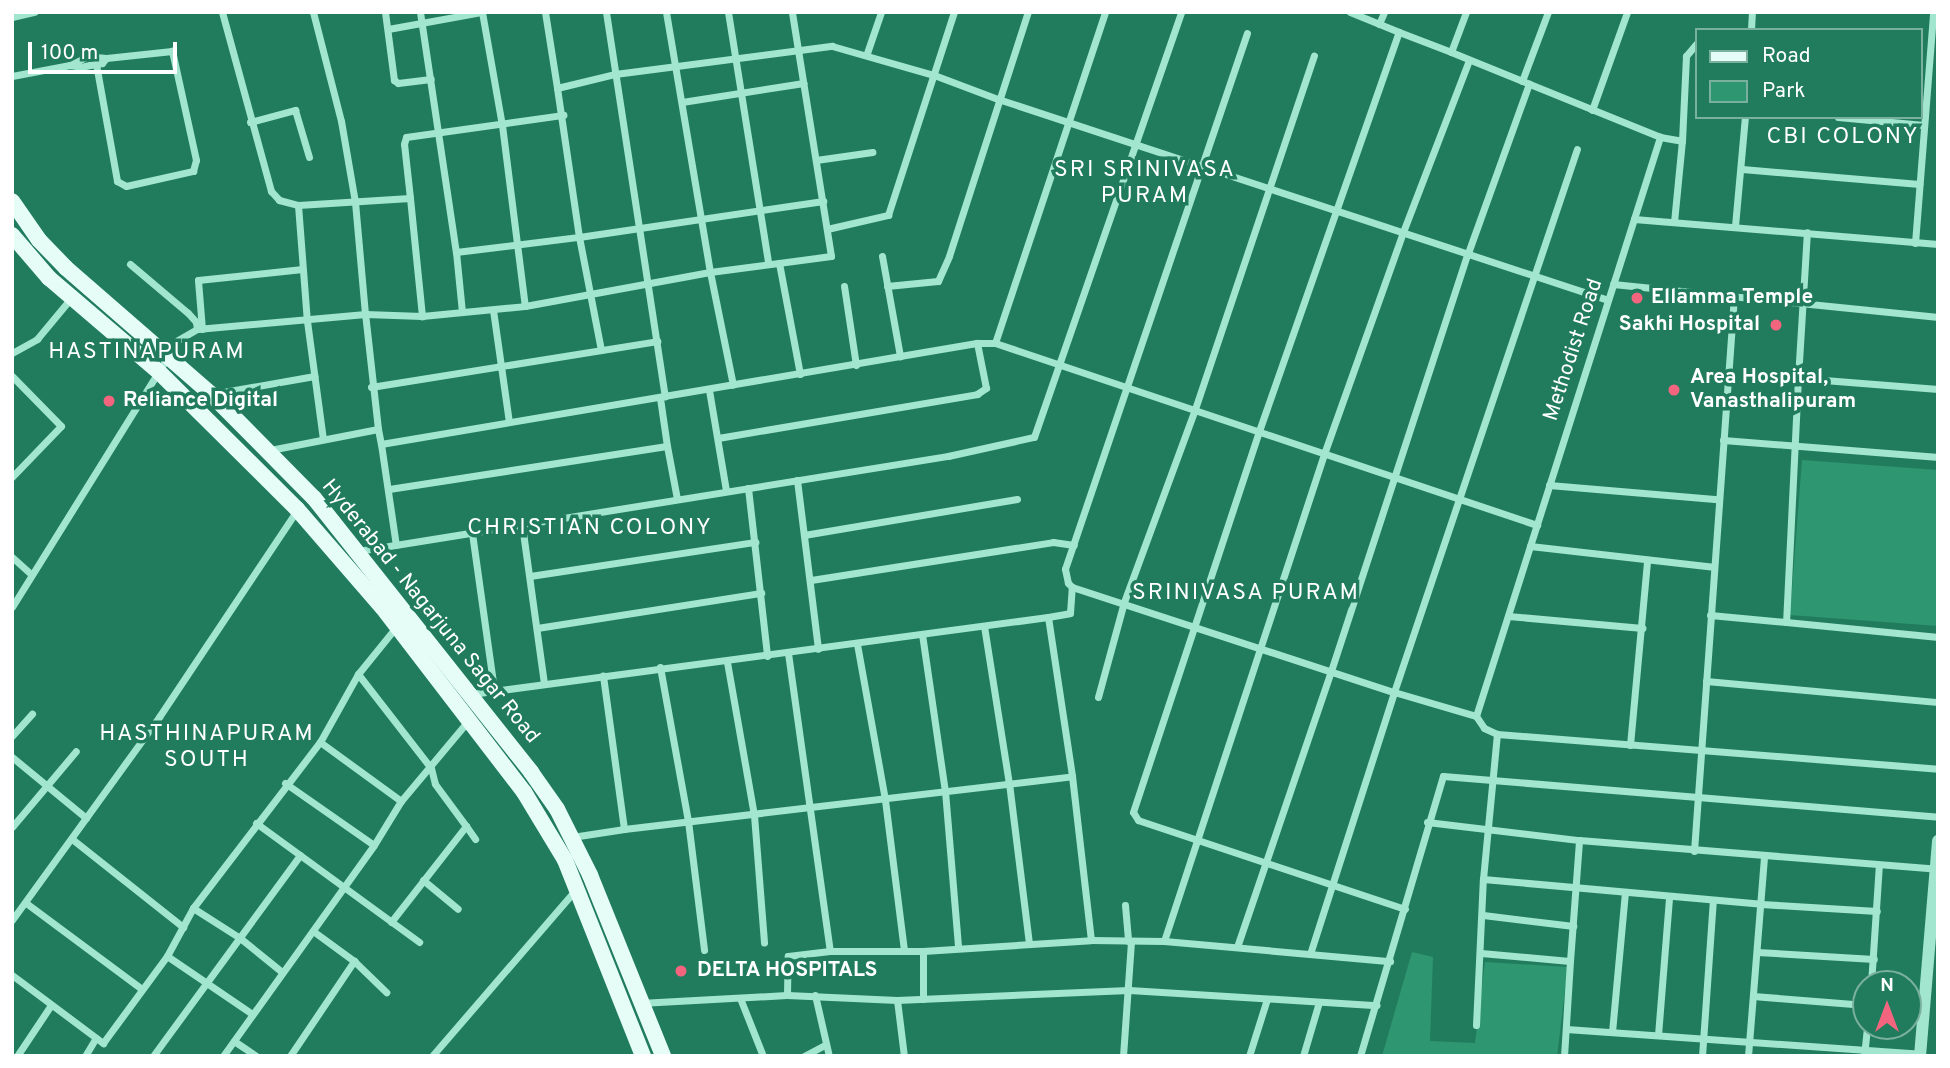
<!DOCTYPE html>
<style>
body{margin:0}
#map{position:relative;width:1950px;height:1068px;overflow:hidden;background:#217c5d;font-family:Overpass,sans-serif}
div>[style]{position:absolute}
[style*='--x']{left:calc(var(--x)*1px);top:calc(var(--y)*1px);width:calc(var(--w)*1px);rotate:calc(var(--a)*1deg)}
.green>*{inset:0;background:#2e9671}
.minor>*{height:7px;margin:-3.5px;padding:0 3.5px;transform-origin:3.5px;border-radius:3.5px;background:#a3e6cf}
.tertiary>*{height:12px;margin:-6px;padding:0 6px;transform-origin:6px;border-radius:6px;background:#a3e6cf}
.primary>*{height:16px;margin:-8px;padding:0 8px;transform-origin:8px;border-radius:8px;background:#e5fdf6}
.dots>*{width:19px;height:19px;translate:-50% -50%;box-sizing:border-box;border:4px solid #217c5d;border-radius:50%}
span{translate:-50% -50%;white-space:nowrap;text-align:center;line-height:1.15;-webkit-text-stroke:7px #217c5d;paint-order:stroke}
.poi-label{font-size:21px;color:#fff;font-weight:700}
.left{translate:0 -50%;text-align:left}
.right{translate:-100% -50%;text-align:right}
.street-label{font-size:21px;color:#fff}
.neighbourhood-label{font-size:23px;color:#fff;letter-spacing:2px}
.frame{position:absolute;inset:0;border:14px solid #fff;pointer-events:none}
.legend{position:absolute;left:1695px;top:28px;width:228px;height:91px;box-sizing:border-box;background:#217c5d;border:2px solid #7ab09e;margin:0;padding:9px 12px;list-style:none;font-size:21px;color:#fff}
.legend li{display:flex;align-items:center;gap:14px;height:35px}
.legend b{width:35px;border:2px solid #7ab09e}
.north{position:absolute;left:1852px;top:970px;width:70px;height:70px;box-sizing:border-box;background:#217c5d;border:2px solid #7ab09e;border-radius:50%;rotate:0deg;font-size:19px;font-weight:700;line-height:28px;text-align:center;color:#fff}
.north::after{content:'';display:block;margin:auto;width:24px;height:32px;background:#f3657f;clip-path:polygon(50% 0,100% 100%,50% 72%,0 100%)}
.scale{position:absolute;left:28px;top:42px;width:149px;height:32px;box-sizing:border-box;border:4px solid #fff;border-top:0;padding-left:9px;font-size:21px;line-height:24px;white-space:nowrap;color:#fff;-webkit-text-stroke:5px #217c5d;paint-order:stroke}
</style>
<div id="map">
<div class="green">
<i style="clip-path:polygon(1802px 460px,1938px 470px,1938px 626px,1790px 615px)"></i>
<i style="clip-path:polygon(1412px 952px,1433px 957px,1430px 1041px,1475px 1043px,1485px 962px,1568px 967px,1557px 1056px,1382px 1056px)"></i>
</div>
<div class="minor">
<i style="--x:222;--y:12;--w:186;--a:74.7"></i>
<i style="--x:271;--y:191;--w:12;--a:48"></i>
<i style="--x:279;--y:200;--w:20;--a:15"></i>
<i style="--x:298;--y:205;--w:112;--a:-3.6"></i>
<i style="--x:410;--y:198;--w:119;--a:84.2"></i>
<i style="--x:385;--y:12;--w:69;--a:82.5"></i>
<i style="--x:394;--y:80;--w:5;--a:37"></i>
<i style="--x:398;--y:83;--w:33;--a:-7"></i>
<i style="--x:420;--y:12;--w:243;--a:81.5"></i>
<i style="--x:456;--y:252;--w:124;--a:-7"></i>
<i style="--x:579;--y:237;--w:151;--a:-98.4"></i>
<i style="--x:545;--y:12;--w:77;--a:81"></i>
<i style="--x:557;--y:88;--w:60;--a:-13.6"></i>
<i style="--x:615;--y:74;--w:219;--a:-7.4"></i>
<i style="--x:832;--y:46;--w:106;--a:15.9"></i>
<i style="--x:934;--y:75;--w:68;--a:20.6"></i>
<i style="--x:998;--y:99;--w:642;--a:18.24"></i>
<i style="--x:606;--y:12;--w:389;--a:81.3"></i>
<i style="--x:666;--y:12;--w:264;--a:80.4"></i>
<i style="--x:710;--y:272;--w:115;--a:78.5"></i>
<i style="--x:728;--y:12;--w:254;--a:80.9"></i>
<i style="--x:1350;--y:12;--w:53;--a:22.2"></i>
<i style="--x:12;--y:17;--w:23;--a:-13"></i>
<i style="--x:1379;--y:24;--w:13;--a:-67"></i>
<i style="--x:388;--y:29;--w:96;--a:-10.3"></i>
<i style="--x:482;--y:12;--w:115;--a:80"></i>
<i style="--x:502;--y:125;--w:182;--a:82.8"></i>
<i style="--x:1751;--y:30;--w:18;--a:-87"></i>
<i style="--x:1247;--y:33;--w:566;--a:108.76"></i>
<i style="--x:1065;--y:569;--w:14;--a:78"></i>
<i style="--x:1068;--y:583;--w:6;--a:45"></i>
<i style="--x:1072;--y:587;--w:339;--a:18.1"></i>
<i style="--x:1394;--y:692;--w:85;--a:16.3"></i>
<i style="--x:1476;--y:716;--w:14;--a:56"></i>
<i style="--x:1484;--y:728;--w:14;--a:25"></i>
<i style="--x:1497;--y:734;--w:442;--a:4.5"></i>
<i style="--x:1451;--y:52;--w:226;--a:22.1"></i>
<i style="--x:1660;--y:137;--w:22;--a:10"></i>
<i style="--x:867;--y:53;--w:43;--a:-71.1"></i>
<i style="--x:96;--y:64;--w:119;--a:79.8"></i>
<i style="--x:117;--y:181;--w:10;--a:29"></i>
<i style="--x:126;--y:186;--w:69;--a:-12.6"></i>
<i style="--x:193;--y:171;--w:11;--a:-75"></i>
<i style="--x:196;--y:160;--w:112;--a:-102.4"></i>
<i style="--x:172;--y:51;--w:66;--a:173.9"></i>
<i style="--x:106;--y:58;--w:18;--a:-174"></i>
<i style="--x:88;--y:56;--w:20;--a:153"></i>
<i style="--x:70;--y:65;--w:11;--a:10"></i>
<i style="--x:81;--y:67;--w:9;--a:-13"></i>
<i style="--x:90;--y:65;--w:12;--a:-9"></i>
<i style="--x:102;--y:63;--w:6;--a:-51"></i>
<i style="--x:12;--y:76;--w:59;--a:-10.7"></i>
<i style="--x:1522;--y:81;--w:74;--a:-69.4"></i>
<i style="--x:682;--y:102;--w:123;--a:-8.9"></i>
<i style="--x:1592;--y:110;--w:104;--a:-70.3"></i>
<i style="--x:1838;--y:117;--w:86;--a:5.3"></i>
<i style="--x:250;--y:122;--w:47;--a:-14.9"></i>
<i style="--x:295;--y:110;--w:49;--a:73.4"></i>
<i style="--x:816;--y:160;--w:57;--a:-8.1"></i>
<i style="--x:1742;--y:169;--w:178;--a:4.8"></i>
<i style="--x:410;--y:198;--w:54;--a:-96.3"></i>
<i style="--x:404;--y:144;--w:7;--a:-74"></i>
<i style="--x:406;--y:137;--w:159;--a:-8"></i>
<i style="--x:298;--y:205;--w:116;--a:85.6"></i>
<i style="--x:307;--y:321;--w:119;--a:82.3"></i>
<i style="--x:1634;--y:219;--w:305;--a:4.7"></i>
<i style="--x:1674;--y:222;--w:81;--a:-84.4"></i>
<i style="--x:1682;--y:141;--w:85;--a:-87.3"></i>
<i style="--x:1686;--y:56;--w:16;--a:-50"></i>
<i style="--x:1735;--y:226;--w:109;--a:-84.8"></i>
<i style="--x:827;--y:229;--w:63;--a:-12.9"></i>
<i style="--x:888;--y:215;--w:213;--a:-72"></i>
<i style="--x:1915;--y:243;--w:232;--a:-85.5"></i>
<i style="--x:456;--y:252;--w:60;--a:84.3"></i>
<i style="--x:882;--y:256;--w:102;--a:79.8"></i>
<i style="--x:779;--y:263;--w:113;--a:79.3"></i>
<i style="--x:130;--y:264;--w:76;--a:40.2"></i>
<i style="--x:188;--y:313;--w:12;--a:48"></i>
<i style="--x:196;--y:322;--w:7;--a:82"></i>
<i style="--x:1613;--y:284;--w:327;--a:5.8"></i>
<i style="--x:844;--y:286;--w:80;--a:81.4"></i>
<i style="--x:887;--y:286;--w:51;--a:-5.6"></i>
<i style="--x:938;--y:281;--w:27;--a:-66"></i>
<i style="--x:949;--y:256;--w:256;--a:-72.1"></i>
<i style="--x:493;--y:310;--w:113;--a:81.9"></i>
<i style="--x:202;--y:329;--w:49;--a:-94.7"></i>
<i style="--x:198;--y:280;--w:105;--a:-6"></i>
<i style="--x:995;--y:343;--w:349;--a:-71.6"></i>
<i style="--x:601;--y:350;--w:115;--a:-101"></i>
<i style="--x:579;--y:237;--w:247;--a:-8.4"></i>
<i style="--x:12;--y:353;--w:29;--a:-29"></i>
<i style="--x:37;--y:339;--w:53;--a:-50.3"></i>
<i style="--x:12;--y:376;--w:70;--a:45.6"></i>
<i style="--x:61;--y:426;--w:71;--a:133.9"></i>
<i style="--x:1798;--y:378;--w:146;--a:-86.5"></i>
<i style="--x:371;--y:387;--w:290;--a:-9.1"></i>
<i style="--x:1938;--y:389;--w:140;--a:-175.5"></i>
<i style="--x:1798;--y:378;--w:244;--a:92.8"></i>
<i style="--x:1786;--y:622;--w:153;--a:5.6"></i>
<i style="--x:709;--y:390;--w:102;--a:80.4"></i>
<i style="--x:212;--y:394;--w:104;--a:-10"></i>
<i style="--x:378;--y:429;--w:116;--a:-96.4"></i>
<i style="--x:365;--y:314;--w:57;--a:2"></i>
<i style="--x:422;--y:316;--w:103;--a:-5.5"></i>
<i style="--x:525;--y:306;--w:188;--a:-10.4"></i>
<i style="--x:710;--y:272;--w:122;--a:-7.5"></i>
<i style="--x:831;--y:256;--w:247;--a:-99.1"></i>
<i style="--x:718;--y:438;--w:263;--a:-9.6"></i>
<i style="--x:977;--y:394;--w:11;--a:-34"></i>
<i style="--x:986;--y:388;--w:46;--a:-101.3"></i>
<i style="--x:1723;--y:440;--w:216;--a:4.5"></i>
<i style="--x:381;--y:444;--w:102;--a:81.6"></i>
<i style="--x:667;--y:446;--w:54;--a:79.3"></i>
<i style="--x:270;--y:450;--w:110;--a:-11"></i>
<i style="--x:378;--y:429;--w:15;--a:79"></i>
<i style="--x:381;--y:444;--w:604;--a:-9.62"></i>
<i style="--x:977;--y:343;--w:18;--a:0"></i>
<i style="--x:995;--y:343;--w:572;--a:18.56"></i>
<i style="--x:797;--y:480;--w:170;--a:82.9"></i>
<i style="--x:1549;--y:485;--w:169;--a:4.8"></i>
<i style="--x:748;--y:488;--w:169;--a:83.5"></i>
<i style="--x:389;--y:489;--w:281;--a:-8.8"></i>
<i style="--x:667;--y:446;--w:49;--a:-98.3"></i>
<i style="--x:522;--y:525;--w:160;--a:82.1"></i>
<i style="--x:472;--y:533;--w:158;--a:82"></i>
<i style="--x:804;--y:535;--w:216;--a:-9.6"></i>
<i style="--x:1530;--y:546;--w:184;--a:6.5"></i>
<i style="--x:358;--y:551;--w:598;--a:-9.15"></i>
<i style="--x:948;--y:456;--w:88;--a:-12.5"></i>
<i style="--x:1034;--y:437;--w:450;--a:-70.9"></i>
<i style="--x:12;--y:557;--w:25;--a:42"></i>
<i style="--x:530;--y:576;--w:228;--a:-8.6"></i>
<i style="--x:811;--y:580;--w:245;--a:-8.9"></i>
<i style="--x:1053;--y:542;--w:21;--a:8"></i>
<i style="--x:12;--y:607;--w:314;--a:-58.1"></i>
<i style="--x:178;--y:340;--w:22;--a:-30"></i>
<i style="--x:197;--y:329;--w:169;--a:-5.1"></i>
<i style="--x:365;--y:314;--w:112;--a:-95.1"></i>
<i style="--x:355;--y:202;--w:82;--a:-99.8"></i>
<i style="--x:341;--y:121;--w:113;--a:-104.4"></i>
<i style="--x:1710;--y:615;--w:76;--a:5.3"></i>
<i style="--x:1508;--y:616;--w:135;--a:5.1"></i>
<i style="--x:1048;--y:617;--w:22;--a:-10"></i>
<i style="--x:1070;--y:613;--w:26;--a:-86"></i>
<i style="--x:984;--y:626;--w:159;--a:81"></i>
<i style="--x:1009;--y:783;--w:162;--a:82.9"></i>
<i style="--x:537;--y:628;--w:227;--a:-8.9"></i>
<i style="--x:922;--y:634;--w:159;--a:81.7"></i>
<i style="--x:945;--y:791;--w:157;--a:85.2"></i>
<i style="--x:857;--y:644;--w:158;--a:79.8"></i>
<i style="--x:885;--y:800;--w:152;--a:82.8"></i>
<i style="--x:788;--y:653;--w:301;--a:82"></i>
<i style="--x:727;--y:662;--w:155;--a:80"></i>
<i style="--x:754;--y:815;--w:128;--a:85.5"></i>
<i style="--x:660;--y:667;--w:157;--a:79.7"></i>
<i style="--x:688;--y:821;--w:130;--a:82.9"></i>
<i style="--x:358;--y:674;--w:119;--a:52.2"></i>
<i style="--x:431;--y:768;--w:16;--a:76"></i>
<i style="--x:435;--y:784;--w:52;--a:53.6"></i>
<i style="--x:1706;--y:681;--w:233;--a:5.2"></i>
<i style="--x:471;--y:694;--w:582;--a:-7.6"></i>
<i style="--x:1048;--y:617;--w:161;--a:81.4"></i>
<i style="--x:1072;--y:776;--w:165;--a:83.4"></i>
<i style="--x:1098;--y:697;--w:98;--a:-74.7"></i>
<i style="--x:1124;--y:602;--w:206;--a:-69.8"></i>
<i style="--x:1195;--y:409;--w:373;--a:-71.4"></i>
<i style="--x:1476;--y:716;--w:608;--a:-72.37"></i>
<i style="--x:12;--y:736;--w:30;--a:-48"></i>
<i style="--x:320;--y:742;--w:100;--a:36.1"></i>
<i style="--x:1630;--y:745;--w:186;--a:-84.7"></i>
<i style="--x:12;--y:757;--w:96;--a:39.5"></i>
<i style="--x:285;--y:783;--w:108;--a:34.9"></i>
<i style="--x:1427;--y:822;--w:153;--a:6.8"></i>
<i style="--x:1579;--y:840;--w:359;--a:4.6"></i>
<i style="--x:256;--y:823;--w:202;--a:36.1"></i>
<i style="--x:12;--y:827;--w:99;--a:-49.9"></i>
<i style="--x:624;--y:829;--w:451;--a:-6.7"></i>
<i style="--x:572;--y:837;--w:53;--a:-8.7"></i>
<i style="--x:624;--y:829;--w:155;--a:-97.8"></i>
<i style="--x:72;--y:839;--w:142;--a:38.4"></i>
<i style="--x:1694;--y:851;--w:556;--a:-85.88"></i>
<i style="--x:1483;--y:879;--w:279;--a:5.1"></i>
<i style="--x:1761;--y:904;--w:116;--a:3.5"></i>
<i style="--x:423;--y:880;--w:45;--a:39.6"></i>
<i style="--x:26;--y:903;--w:144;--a:36.6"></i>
<i style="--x:1125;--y:905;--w:36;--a:85"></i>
<i style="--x:193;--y:908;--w:56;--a:32.6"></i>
<i style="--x:240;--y:938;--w:54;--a:39"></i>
<i style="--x:1405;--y:909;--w:281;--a:-161.6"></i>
<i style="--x:1138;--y:820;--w:9;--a:-122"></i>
<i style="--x:1133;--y:812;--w:401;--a:-71.7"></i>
<i style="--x:1259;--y:431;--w:423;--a:-70.7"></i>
<i style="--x:1399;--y:32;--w:56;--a:21"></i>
<i style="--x:1451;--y:52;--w:43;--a:-69.4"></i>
<i style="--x:1483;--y:915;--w:91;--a:7"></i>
<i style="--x:12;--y:920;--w:251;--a:-54.1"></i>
<i style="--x:159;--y:717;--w:249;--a:-56.3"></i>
<i style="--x:391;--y:922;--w:122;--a:-52"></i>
<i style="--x:466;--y:826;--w:16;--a:55"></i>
<i style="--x:313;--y:931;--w:51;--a:36.2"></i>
<i style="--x:354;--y:961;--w:45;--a:44.1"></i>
<i style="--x:1164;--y:941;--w:513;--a:-71.81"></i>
<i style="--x:1324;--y:454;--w:236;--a:-70.4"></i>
<i style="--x:1403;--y:232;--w:184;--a:-69"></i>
<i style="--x:1237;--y:947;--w:292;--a:-71.2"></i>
<i style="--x:1331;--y:671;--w:440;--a:-71.9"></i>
<i style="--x:1468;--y:253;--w:180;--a:-70.2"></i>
<i style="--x:1757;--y:952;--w:117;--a:3.4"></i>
<i style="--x:1481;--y:953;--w:89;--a:5.1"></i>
<i style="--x:1570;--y:961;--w:95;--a:93.6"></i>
<i style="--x:1310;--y:954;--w:275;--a:-72.2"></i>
<i style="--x:1394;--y:692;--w:573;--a:-71.38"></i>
<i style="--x:167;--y:956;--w:102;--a:34.2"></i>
<i style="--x:1570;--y:961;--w:121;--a:-85.7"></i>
<i style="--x:12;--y:975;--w:114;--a:36.8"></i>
<i style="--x:103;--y:1043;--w:108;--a:-53.7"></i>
<i style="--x:167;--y:956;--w:55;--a:-61.6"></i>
<i style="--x:193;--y:908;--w:209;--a:-52.6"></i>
<i style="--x:320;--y:742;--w:78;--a:-60.8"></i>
<i style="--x:358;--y:674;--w:60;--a:-51"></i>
<i style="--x:1871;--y:984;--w:119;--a:-86.2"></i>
<i style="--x:787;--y:995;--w:39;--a:-89"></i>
<i style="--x:788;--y:956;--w:42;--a:-6.8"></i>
<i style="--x:830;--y:951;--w:93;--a:0"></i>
<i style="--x:923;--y:951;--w:168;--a:-3.7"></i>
<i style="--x:1091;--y:940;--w:73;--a:0.8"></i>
<i style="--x:1164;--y:941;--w:227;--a:5.1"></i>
<i style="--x:815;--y:995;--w:63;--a:77.1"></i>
<i style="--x:1753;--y:996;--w:113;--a:4.6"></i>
<i style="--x:740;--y:998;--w:62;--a:68.4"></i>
<i style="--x:923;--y:999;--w:48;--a:-90"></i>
<i style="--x:897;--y:1000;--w:56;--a:82.9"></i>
<i style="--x:640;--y:1003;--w:147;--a:-3.1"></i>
<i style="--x:787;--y:995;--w:110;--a:2.6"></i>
<i style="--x:897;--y:1000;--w:232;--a:-2.5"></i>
<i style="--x:1129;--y:990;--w:248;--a:3.5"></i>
<i style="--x:1476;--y:1025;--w:146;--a:-87.3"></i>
<i style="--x:1483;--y:879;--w:146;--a:-84.5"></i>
<i style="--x:1566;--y:1029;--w:355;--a:4"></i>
<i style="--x:1612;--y:1032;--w:140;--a:-84.7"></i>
<i style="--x:1658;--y:1035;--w:138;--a:-85.4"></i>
<i style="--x:234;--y:1041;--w:27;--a:34"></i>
<i style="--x:17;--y:1056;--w:61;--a:-56.3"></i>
<i style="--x:85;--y:1056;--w:21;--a:-59"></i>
<i style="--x:153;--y:1056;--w:249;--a:-53.8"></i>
<i style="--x:223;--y:1056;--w:259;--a:-54.4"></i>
<i style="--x:374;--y:845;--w:52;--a:-58.5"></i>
<i style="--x:401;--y:801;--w:103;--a:-50.1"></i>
<i style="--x:290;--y:1056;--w:115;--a:-56"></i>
<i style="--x:432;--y:1056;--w:222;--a:-49.2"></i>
<i style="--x:804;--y:1056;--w:24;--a:-28"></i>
<i style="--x:1123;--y:1056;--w:115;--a:-86"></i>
<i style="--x:1249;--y:1056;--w:60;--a:-72.5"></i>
<i style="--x:1303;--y:1056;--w:56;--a:-73.5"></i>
<i style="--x:1360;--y:1056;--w:292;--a:-73.5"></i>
<i style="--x:1443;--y:776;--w:497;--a:4.7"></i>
<i style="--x:1702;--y:1056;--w:156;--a:-86"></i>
<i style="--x:1748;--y:1056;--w:201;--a:-85.4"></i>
<i style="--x:1864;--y:1056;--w:30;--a:-84"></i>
</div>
<div class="tertiary">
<i style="--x:1920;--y:1056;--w:216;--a:-85.2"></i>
</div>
<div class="primary">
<i style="--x:12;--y:201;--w:47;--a:55.3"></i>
<i style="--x:39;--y:240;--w:39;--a:46"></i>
<i style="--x:66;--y:268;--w:192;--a:41"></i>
<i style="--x:211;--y:394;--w:146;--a:45.3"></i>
<i style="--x:314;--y:498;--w:350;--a:51.6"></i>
<i style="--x:531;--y:772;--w:45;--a:54.9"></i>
<i style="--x:557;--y:809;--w:74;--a:63.4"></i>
<i style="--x:590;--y:875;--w:195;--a:68"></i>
<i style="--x:12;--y:235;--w:57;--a:49.3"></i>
<i style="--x:49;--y:278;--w:143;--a:40.5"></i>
<i style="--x:158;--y:371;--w:196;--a:44.8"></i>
<i style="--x:297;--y:509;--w:130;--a:49.1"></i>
<i style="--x:382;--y:607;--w:233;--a:52.5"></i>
<i style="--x:524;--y:792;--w:79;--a:58.9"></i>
<i style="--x:565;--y:860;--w:211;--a:68.3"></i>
</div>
<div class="dots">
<i style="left:1637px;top:298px;background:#f3657f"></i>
<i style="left:1776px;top:325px;background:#f3657f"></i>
<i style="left:1674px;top:390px;background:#f3657f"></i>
<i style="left:109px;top:401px;background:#f3657f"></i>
<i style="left:681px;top:971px;background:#f3657f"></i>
</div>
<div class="poi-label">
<span class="left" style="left:1651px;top:298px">Ellamma Temple</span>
<span class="right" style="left:1760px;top:325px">Sakhi Hospital</span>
<span class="left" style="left:1690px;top:390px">Area Hospital,<br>Vanasthalipuram</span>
<span class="left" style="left:123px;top:401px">Reliance Digital</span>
<span class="left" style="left:697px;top:971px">DELTA HOSPITALS</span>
</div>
<div class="street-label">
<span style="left:1574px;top:350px;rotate:-72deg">Methodist Road</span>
<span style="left:430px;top:612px;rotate:51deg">Hyderabad - Nagarjuna Sagar Road</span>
</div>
<div class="neighbourhood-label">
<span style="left:1843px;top:138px">CBI COLONY</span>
<span style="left:1145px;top:184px">SRI SRINIVASA<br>PURAM</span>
<span style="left:147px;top:353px">HASTINAPURAM</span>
<span style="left:590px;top:529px">CHRISTIAN COLONY</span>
<span style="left:1246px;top:594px">SRINIVASA PURAM</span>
<span style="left:207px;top:748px">HASTHINAPURAM<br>SOUTH</span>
</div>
<div class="frame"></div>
<ul class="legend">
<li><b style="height:9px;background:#e5fdf6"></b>Road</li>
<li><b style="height:19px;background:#2e9671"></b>Park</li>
</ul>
<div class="north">N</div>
<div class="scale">100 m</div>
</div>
